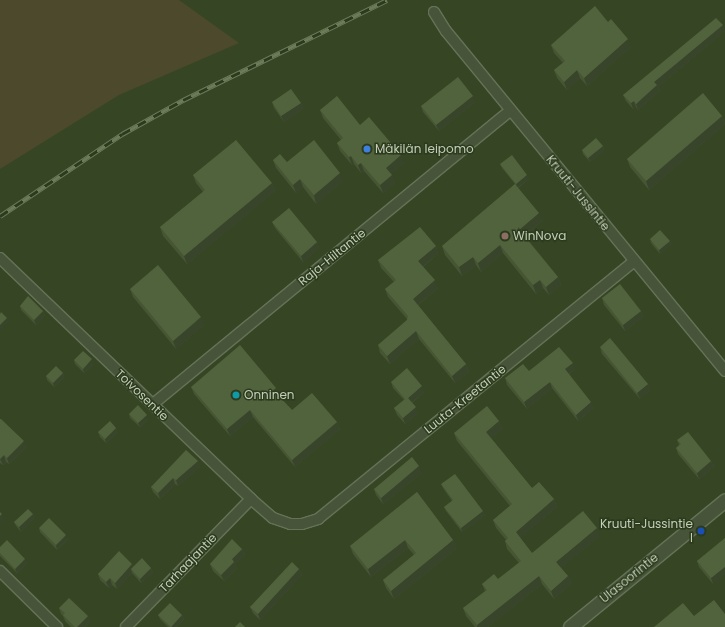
<!DOCTYPE html>
<meta charset="utf-8">
<style>
body{margin:0}
#map{position:relative;width:725px;height:627px;overflow:hidden;background:#364524;font-family:Poppins,sans-serif}
div>[style]{position:absolute}
[style*='--x']{left:calc(var(--x)*1px);top:calc(var(--y)*1px);width:calc(var(--w)*1px);rotate:calc(var(--a)*1deg)}
.green>*{inset:0;background:#4d492c}
.roads{filter:drop-shadow(1px 0 #657257) drop-shadow(-1px 0 #657257) drop-shadow(0 1px #657257) drop-shadow(0 -1px #657257)}
.minor>*{height:10px;margin:-5px;padding:0 5px;transform-origin:5px;border-radius:5px;background:#475439}
.tertiary>*{height:13px;margin:-6.5px;padding:0 6.5px;transform-origin:6.5px;border-radius:6.5px;background:#475439}
.rail>*{height:4.5px;margin-top:-2.25px;transform-origin:0;background:repeating-linear-gradient(90deg,#2c3a1d 0 9px,#6c7c5a 0 18px);box-sizing:border-box;border-block:1px solid #6c7c5a}
.wall>*{inset:0;background:#465534}
.shaded-wall>*{inset:0;background:#39452b}
.building>*{inset:0;background:#51633d}
.dots>*{width:11px;height:11px;translate:-50% -50%;box-sizing:border-box;border:2px solid #2c3a1d;border-radius:50%}
span{translate:-50% -50%;white-space:nowrap;text-align:center;line-height:1.15;-webkit-text-stroke:3px #2c3a1d;paint-order:stroke}
.poi-label{font-size:12px;color:#c2ceb6}
.left{translate:0 -50%;text-align:left}
.right{translate:-100% -50%;text-align:right}
.street-label{font-size:12px;color:#c2ceb6}
</style>
<div id="map">
<div class="green">
<i style="clip-path:polygon(0 0,179px 0,239px 43px,119px 95px,0 169px)"></i>
</div>
<div class="roads">
<div class="minor">
<i style="--x:434;--y:12;--w:22;--a:58"></i>
<i style="--x:446;--y:31;--w:440;--a:50.6"></i>
<i style="--x:0;--y:258;--w:348;--a:43.8"></i>
<i style="--x:251;--y:499;--w:29;--a:41"></i>
<i style="--x:273;--y:518;--w:18;--a:19"></i>
<i style="--x:290;--y:524;--w:12;--a:0"></i>
<i style="--x:302;--y:524;--w:17;--a:-17"></i>
<i style="--x:318;--y:519;--w:408;--a:-39.2"></i>
<i style="--x:153;--y:404;--w:463;--a:-39.4"></i>
<i style="--x:0;--y:571;--w:80;--a:44.5"></i>
<i style="--x:126;--y:627;--w:179;--a:-45.7"></i>
</div>
<div class="tertiary">
<i style="--x:570;--y:627;--w:200;--a:-39.3"></i>
</div>
</div>
<div class="rail">
<i style="--x:0;--y:216;--w:147;--a:-33.9"></i>
<i style="--x:122;--y:134;--w:70;--a:-29.1"></i>
<i style="--x:183;--y:100;--w:227;--a:-26.1"></i>
</div>
<div class="wall">
<i style="clip-path:polygon(725px 31px,658px 87px,660px 91px,638px 110px,636px 107px,633px 109px,626px 101px,623px 95px)"></i>
<i style="clip-path:polygon(551px 45px,631px 47px,587px 86px,580px 78px,567px 90px,557px 78px,554px 70px,563px 63px,554px 53px)"></i>
<i style="clip-path:polygon(272px 102px,301px 103px,303px 109px,284px 122px,274px 108px)"></i>
<i style="clip-path:polygon(475px 102px,439px 131px,423px 112px,421px 106px)"></i>
<i style="clip-path:polygon(320px 110px,360px 125px,404px 163px,391px 174px,395px 183px,383px 193px,364px 171px,361px 173px,354px 164px,352px 165px,340px 151px,337px 143px,341px 140px,323px 118px)"></i>
<i style="clip-path:polygon(722px 116px,725px 124px,649px 190px,630px 167px,627px 159px)"></i>
<i style="clip-path:polygon(603px 146px,604px 150px,590px 162px,583px 154px,582px 150px)"></i>
<i style="clip-path:polygon(273px 160px,287px 162px,343px 181px,316px 204px,303px 187px,296px 193px,276px 168px)"></i>
<i style="clip-path:polygon(500px 164px,529px 179px,518px 188px,542px 221px,525px 236px,558px 277px,561px 285px,549px 295px,543px 288px,536px 294px,503px 253px,481px 272px,476px 265px,462px 276px,445px 255px,442px 246px,515px 184px,502px 168px)"></i>
<i style="clip-path:polygon(193px 175px,272px 183px,275px 191px,187px 264px,163px 236px,160px 227px,203px 192px,196px 183px)"></i>
<i style="clip-path:polygon(272px 222px,317px 242px,319px 248px,303px 262px,275px 228px)"></i>
<i style="clip-path:polygon(650px 239px,670px 241px,671px 245px,660px 254px,651px 243px)"></i>
<i style="clip-path:polygon(436px 246px,438px 254px,423px 267px,438px 288px,418px 305px,466px 364px,469px 372px,455px 383px,419px 339px,390px 364px,380px 353px,378px 345px,407px 320px,407px 319px,388px 297px,385px 289px,394px 282px,381px 268px,378px 260px)"></i>
<i style="clip-path:polygon(130px 289px,204px 325px,176px 349px,133px 297px)"></i>
<i style="clip-path:polygon(602px 298px,641px 311px,643px 317px,625px 331px,604px 305px)"></i>
<i style="clip-path:polygon(20px 306px,43px 311px,45px 315px,36px 325px,21px 310px)"></i>
<i style="clip-path:polygon(600px 347px,648px 384px,650px 390px,640px 399px,602px 354px)"></i>
<i style="clip-path:polygon(74px 360px,93px 364px,84px 373px,75px 364px)"></i>
<i style="clip-path:polygon(575px 369px,569px 374px,594px 408px,578px 421px,552px 388px,527px 409px,507px 385px,505px 378px,529px 371px)"></i>
<i style="clip-path:polygon(63px 373px,64px 377px,54px 387px,47px 380px,46px 376px)"></i>
<i style="clip-path:polygon(391px 382px,424px 392px,412px 403px,418px 413px,405px 424px,397px 415px,394px 408px,404px 400px,393px 388px)"></i>
<i style="clip-path:polygon(191px 387px,276px 388px,278px 395px,292px 410px,337px 422px,340px 429px,295px 467px,253px 417px,230px 436px,194px 394px)"></i>
<i style="clip-path:polygon(129px 414px,148px 419px,140px 427px,130px 418px)"></i>
<i style="clip-path:polygon(0 419px,26px 447px,9px 464px,6px 462px,3px 465px,0 463px)"></i>
<i style="clip-path:polygon(499px 421px,502px 429px,491px 438px,532px 488px,554px 499px,557px 507px,520px 538px,532px 553px,600px 536px,561px 568px,568px 576px,571px 584px,554px 599px,542px 584px,488px 627px,475px 627px,466px 616px,463px 608px,485px 591px,482px 584px,498px 579px,519px 563px,507px 549px,505px 541px,506px 540px,496px 528px,493px 520px,510px 506px,457px 441px,454px 433px)"></i>
<i style="clip-path:polygon(116px 428px,117px 432px,106px 443px,100px 437px,98px 432px)"></i>
<i style="clip-path:polygon(677px 440px,711px 461px,714px 467px,699px 479px,678px 454px,676px 448px,679px 445px)"></i>
<i style="clip-path:polygon(198px 461px,200px 467px,178px 486px,175px 484px,160px 499px,153px 492px,151px 487px)"></i>
<i style="clip-path:polygon(422px 473px,383px 504px,376px 495px,374px 489px)"></i>
<i style="clip-path:polygon(441px 484px,485px 515px,462px 532px,446px 511px,444px 507px,452px 501px,443px 488px)"></i>
<i style="clip-path:polygon(417px 492px,453px 540px,456px 549px,394px 599px,386px 588px,383px 580px,414px 555px,408px 548px,371px 577px,353px 554px,350px 546px)"></i>
<i style="clip-path:polygon(33px 514px,34px 518px,21px 532px,16px 526px,14px 522px)"></i>
<i style="clip-path:polygon(39px 528px,68px 539px,57px 550px,40px 532px)"></i>
<i style="clip-path:polygon(725px 538px,713px 584px,699px 567px,697px 561px)"></i>
<i style="clip-path:polygon(0 547px,27px 563px,17px 573px,0 556px)"></i>
<i style="clip-path:polygon(242px 549px,245px 555px,235px 564px,237px 568px,224px 581px,213px 571px,210px 564px)"></i>
<i style="clip-path:polygon(133px 566px,151px 568px,153px 572px,141px 583px,132px 573px,117px 589px,112px 585px,109px 588px,100px 580px,98px 574px)"></i>
<i style="clip-path:polygon(299px 569px,302px 575px,260px 620px,253px 613px,250px 607px)"></i>
<i style="clip-path:polygon(59px 608px,88px 616px,90px 622px,85px 627px,71px 627px,65px 621px,63px 616px,61px 614px)"></i>
<i style="clip-path:polygon(158px 615px,182px 615px,184px 619px,176px 627px,168px 627px,160px 619px)"></i>
</div>
<div class="shaded-wall">
<i style="clip-path:polygon(723px 25px,725px 31px,658px 87px,660px 91px,638px 110px,636px 104px,654px 82px)"></i>
<i style="clip-path:polygon(628px 39px,631px 47px,587px 86px,584px 78px)"></i>
<i style="clip-path:polygon(577px 70px,580px 78px,567px 90px,564px 82px)"></i>
<i style="clip-path:polygon(473px 96px,475px 102px,439px 131px,436px 125px)"></i>
<i style="clip-path:polygon(634px 101px,636px 107px,633px 109px,631px 103px)"></i>
<i style="clip-path:polygon(301px 103px,303px 109px,284px 122px,281px 116px)"></i>
<i style="clip-path:polygon(722px 116px,725px 124px,649px 190px,646px 181px)"></i>
<i style="clip-path:polygon(603px 146px,604px 150px,590px 162px,588px 158px)"></i>
<i style="clip-path:polygon(401px 155px,404px 163px,389px 176px,386px 168px)"></i>
<i style="clip-path:polygon(351px 156px,354px 164px,352px 165px,349px 157px)"></i>
<i style="clip-path:polygon(361px 163px,364px 171px,361px 173px,358px 165px)"></i>
<i style="clip-path:polygon(340px 173px,343px 181px,316px 204px,314px 195px)"></i>
<i style="clip-path:polygon(392px 175px,395px 183px,383px 193px,380px 185px)"></i>
<i style="clip-path:polygon(527px 175px,529px 179px,517px 188px,516px 184px)"></i>
<i style="clip-path:polygon(300px 179px,303px 187px,296px 193px,293px 185px)"></i>
<i style="clip-path:polygon(272px 183px,275px 191px,187px 264px,184px 256px)"></i>
<i style="clip-path:polygon(539px 213px,542px 221px,522px 238px,519px 230px)"></i>
<i style="clip-path:polygon(670px 241px,671px 245px,660px 254px,659px 250px)"></i>
<i style="clip-path:polygon(317px 242px,319px 248px,303px 262px,301px 256px)"></i>
<i style="clip-path:polygon(500px 245px,503px 253px,481px 272px,478px 263px)"></i>
<i style="clip-path:polygon(436px 246px,438px 254px,421px 268px,418px 261px)"></i>
<i style="clip-path:polygon(473px 257px,476px 265px,462px 276px,459px 267px)"></i>
<i style="clip-path:polygon(558px 277px,561px 285px,549px 295px,546px 287px)"></i>
<i style="clip-path:polygon(435px 280px,438px 288px,415px 307px,413px 299px)"></i>
<i style="clip-path:polygon(540px 280px,543px 288px,536px 294px,533px 285px)"></i>
<i style="clip-path:polygon(43px 311px,45px 315px,36px 325px,34px 320px)"></i>
<i style="clip-path:polygon(641px 311px,643px 317px,625px 331px,623px 325px)"></i>
<i style="clip-path:polygon(201px 317px,204px 325px,176px 349px,173px 341px)"></i>
<i style="clip-path:polygon(7px 318px,8px 322px,0 331px,0 325px)"></i>
<i style="clip-path:polygon(416px 331px,419px 339px,390px 364px,387px 356px)"></i>
<i style="clip-path:polygon(92px 359px,93px 364px,84px 373px,83px 369px)"></i>
<i style="clip-path:polygon(573px 363px,575px 369px,567px 375px,565px 369px)"></i>
<i style="clip-path:polygon(466px 364px,469px 372px,455px 383px,452px 376px)"></i>
<i style="clip-path:polygon(63px 373px,64px 377px,54px 387px,53px 383px)"></i>
<i style="clip-path:polygon(550px 382px,552px 388px,527px 409px,524px 402px)"></i>
<i style="clip-path:polygon(648px 384px,650px 390px,640px 399px,637px 393px)"></i>
<i style="clip-path:polygon(422px 386px,424px 392px,410px 404px,408px 398px)"></i>
<i style="clip-path:polygon(276px 388px,279px 395px,276px 397px,273px 390px)"></i>
<i style="clip-path:polygon(591px 402px,594px 408px,578px 421px,576px 415px)"></i>
<i style="clip-path:polygon(416px 407px,418px 413px,405px 424px,403px 418px)"></i>
<i style="clip-path:polygon(250px 410px,253px 417px,230px 436px,227px 429px)"></i>
<i style="clip-path:polygon(147px 415px,148px 419px,140px 427px,138px 423px)"></i>
<i style="clip-path:polygon(499px 421px,502px 429px,489px 440px,486px 432px)"></i>
<i style="clip-path:polygon(337px 422px,340px 429px,295px 467px,292px 460px)"></i>
<i style="clip-path:polygon(116px 428px,117px 432px,106px 443px,105px 439px)"></i>
<i style="clip-path:polygon(24px 441px,26px 447px,9px 464px,7px 458px)"></i>
<i style="clip-path:polygon(4px 455px,6px 462px,3px 465px,0 459px)"></i>
<i style="clip-path:polygon(198px 461px,200px 467px,178px 486px,176px 480px)"></i>
<i style="clip-path:polygon(711px 461px,714px 467px,699px 479px,697px 473px)"></i>
<i style="clip-path:polygon(419px 466px,422px 473px,383px 504px,381px 498px)"></i>
<i style="clip-path:polygon(173px 478px,175px 484px,160px 499px,158px 493px)"></i>
<i style="clip-path:polygon(554px 499px,557px 507px,518px 540px,516px 532px)"></i>
<i style="clip-path:polygon(483px 511px,485px 515px,462px 532px,461px 528px)"></i>
<i style="clip-path:polygon(2px 514px,4px 518px,0 522px,0 516px)"></i>
<i style="clip-path:polygon(33px 514px,34px 518px,21px 532px,19px 527px)"></i>
<i style="clip-path:polygon(597px 528px,600px 536px,559px 570px,556px 562px)"></i>
<i style="clip-path:polygon(66px 535px,68px 539px,57px 550px,56px 545px)"></i>
<i style="clip-path:polygon(405px 540px,408px 548px,371px 577px,368px 569px)"></i>
<i style="clip-path:polygon(453px 540px,456px 549px,394px 599px,391px 591px)"></i>
<i style="clip-path:polygon(242px 549px,245px 555px,235px 564px,237px 568px,224px 581px,221px 575px,232px 559px)"></i>
<i style="clip-path:polygon(25px 559px,27px 563px,17px 573px,15px 569px)"></i>
<i style="clip-path:polygon(132px 564px,135px 570px,131px 569px,132px 573px,117px 589px,115px 583px)"></i>
<i style="clip-path:polygon(725px 567px,725px 575px,713px 584px,711px 578px)"></i>
<i style="clip-path:polygon(151px 568px,153px 572px,141px 583px,140px 579px)"></i>
<i style="clip-path:polygon(299px 569px,302px 575px,260px 620px,258px 614px)"></i>
<i style="clip-path:polygon(539px 576px,542px 584px,488px 627px,477px 627px,477px 625px)"></i>
<i style="clip-path:polygon(568px 576px,571px 584px,554px 599px,551px 591px)"></i>
<i style="clip-path:polygon(110px 578px,112px 585px,109px 588px,106px 582px)"></i>
<i style="clip-path:polygon(182px 615px,184px 619px,176px 627px,171px 627px)"></i>
<i style="clip-path:polygon(88px 616px,90px 622px,85px 627px,77px 627px)"></i>
</div>
<div class="building">
<i style="clip-path:polygon(595px 6px,608px 22px,611px 19px,628px 39px,584px 78px,577px 70px,564px 82px,554px 70px,565px 61px,551px 45px)"></i>
<i style="clip-path:polygon(716px 18px,723px 25px,654px 82px,657px 85px,636px 104px,634px 101px,631px 103px,623px 95px)"></i>
<i style="clip-path:polygon(458px 77px,473px 96px,436px 125px,421px 106px)"></i>
<i style="clip-path:polygon(291px 89px,301px 103px,281px 116px,272px 102px)"></i>
<i style="clip-path:polygon(703px 93px,722px 116px,646px 181px,627px 159px)"></i>
<i style="clip-path:polygon(337px 96px,360px 125px,369px 117px,401px 155px,386px 168px,392px 175px,380px 185px,361px 163px,358px 165px,351px 156px,349px 157px,337px 143px,343px 138px,320px 110px)"></i>
<i style="clip-path:polygon(596px 138px,603px 146px,588px 158px,582px 150px)"></i>
<i style="clip-path:polygon(236px 140px,272px 183px,184px 256px,160px 227px,205px 190px,193px 175px)"></i>
<i style="clip-path:polygon(314px 140px,340px 173px,314px 195px,300px 179px,293px 185px,273px 160px,280px 154px,287px 162px)"></i>
<i style="clip-path:polygon(512px 155px,527px 175px,516px 184px,500px 164px)"></i>
<i style="clip-path:polygon(515px 184px,539px 213px,519px 230px,558px 277px,546px 287px,540px 280px,533px 285px,500px 245px,478px 263px,473px 257px,459px 267px,442px 246px)"></i>
<i style="clip-path:polygon(289px 208px,317px 242px,301px 256px,272px 222px)"></i>
<i style="clip-path:polygon(420px 227px,436px 246px,418px 261px,435px 280px,413px 299px,466px 364px,452px 376px,416px 331px,387px 356px,378px 345px,407px 320px,408px 316px,385px 289px,396px 280px,378px 260px)"></i>
<i style="clip-path:polygon(660px 230px,670px 241px,659px 250px,650px 239px)"></i>
<i style="clip-path:polygon(158px 265px,201px 317px,173px 341px,130px 289px)"></i>
<i style="clip-path:polygon(620px 284px,641px 311px,623px 325px,602px 298px)"></i>
<i style="clip-path:polygon(28px 296px,43px 311px,34px 320px,20px 306px)"></i>
<i style="clip-path:polygon(1px 312px,7px 318px,0 325px,0 314px)"></i>
<i style="clip-path:polygon(610px 338px,648px 384px,637px 393px,600px 347px)"></i>
<i style="clip-path:polygon(240px 345px,276px 388px,273px 390px,292px 410px,312px 393px,337px 422px,292px 460px,250px 410px,227px 429px,191px 387px)"></i>
<i style="clip-path:polygon(559px 347px,573px 363px,565px 369px,591px 402px,576px 415px,550px 382px,524px 402px,505px 378px,523px 364px,529px 371px)"></i>
<i style="clip-path:polygon(83px 351px,92px 359px,83px 369px,74px 360px)"></i>
<i style="clip-path:polygon(56px 366px,63px 373px,53px 383px,46px 376px)"></i>
<i style="clip-path:polygon(407px 368px,422px 386px,408px 398px,416px 407px,403px 418px,394px 408px,405px 399px,391px 382px)"></i>
<i style="clip-path:polygon(138px 405px,147px 415px,138px 423px,129px 414px)"></i>
<i style="clip-path:polygon(487px 406px,499px 421px,486px 432px,532px 488px,539px 482px,554px 499px,516px 532px,532px 553px,583px 511px,597px 528px,556px 562px,568px 576px,551px 591px,539px 576px,477px 625px,463px 608px,487px 590px,482px 584px,494px 574px,498px 579px,521px 561px,505px 541px,508px 538px,493px 520px,512px 504px,454px 433px)"></i>
<i style="clip-path:polygon(0 419px,1px 419px,24px 441px,7px 458px,4px 455px,0 459px)"></i>
<i style="clip-path:polygon(110px 421px,116px 428px,105px 439px,98px 432px)"></i>
<i style="clip-path:polygon(688px 432px,711px 461px,697px 473px,676px 448px,681px 444px,677px 440px)"></i>
<i style="clip-path:polygon(186px 450px,198px 461px,176px 480px,173px 478px,158px 493px,151px 487px)"></i>
<i style="clip-path:polygon(412px 457px,419px 466px,381px 498px,374px 489px)"></i>
<i style="clip-path:polygon(455px 474px,483px 511px,461px 528px,444px 507px,453px 500px,441px 484px)"></i>
<i style="clip-path:polygon(417px 492px,453px 540px,391px 591px,383px 580px,416px 553px,405px 540px,368px 569px,350px 546px)"></i>
<i style="clip-path:polygon(28px 509px,33px 514px,19px 527px,14px 522px)"></i>
<i style="clip-path:polygon(0 512px,2px 514px,0 516px)"></i>
<i style="clip-path:polygon(49px 518px,66px 535px,56px 545px,39px 528px)"></i>
<i style="clip-path:polygon(725px 538px,725px 567px,711px 578px,697px 561px)"></i>
<i style="clip-path:polygon(232px 539px,242px 549px,232px 559px,234px 562px,221px 575px,210px 564px)"></i>
<i style="clip-path:polygon(7px 540px,25px 559px,15px 569px,0 553px,0 547px)"></i>
<i style="clip-path:polygon(119px 551px,132px 564px,115px 583px,110px 578px,106px 582px,98px 574px)"></i>
<i style="clip-path:polygon(142px 558px,151px 568px,140px 579px,131px 569px)"></i>
<i style="clip-path:polygon(292px 562px,299px 569px,258px 614px,250px 607px)"></i>
<i style="clip-path:polygon(69px 598px,88px 616px,77px 627px,75px 627px,63px 615px,65px 613px,59px 608px)"></i>
<i style="clip-path:polygon(714px 600px,725px 614px,725px 627px,654px 627px,683px 603px,694px 616px)"></i>
<i style="clip-path:polygon(170px 603px,182px 615px,171px 627px,158px 615px)"></i>
<i style="clip-path:polygon(240px 622px,245px 627px,235px 627px)"></i>
</div>
<div class="dots">
<i style="left:367px;top:149px;background:#3f7fe0"></i>
<i style="left:505px;top:236px;background:#8d6e63"></i>
<i style="left:236px;top:395px;background:#0f9aa8"></i>
<i style="left:701px;top:531px;background:#1a4fb4"></i>
</div>
<div class="poi-label">
<span class="left" style="left:375px;top:149px">Mäkilän leipomo</span>
<span class="left" style="left:513px;top:236px">WinNova</span>
<span class="left" style="left:244px;top:395px">Onninen</span>
<span class="right" style="left:693px;top:531px">Kruuti-Jussintie<br>I</span>
</div>
<div class="street-label">
<span style="left:578px;top:193px;rotate:51deg">Kruuti-Jussintie</span>
<span style="left:332px;top:257px;rotate:-39deg">Raja-Hiltantie</span>
<span style="left:142px;top:395px;rotate:44deg">Toivosentie</span>
<span style="left:465px;top:399px;rotate:-39deg">Luuta-Kreetantie</span>
<span style="left:188px;top:563px;rotate:-46deg">Tarhaajantie</span>
<span style="left:629px;top:578px;rotate:-39deg">Ulasoorintie</span>
</div>
</div>
